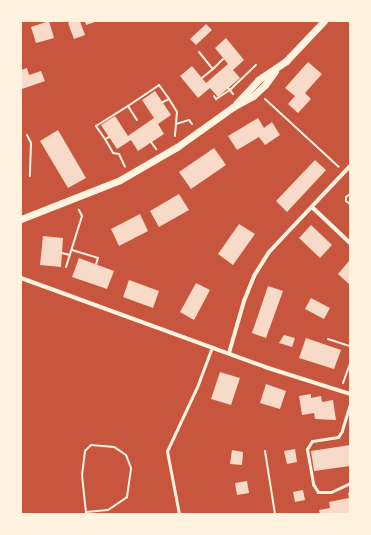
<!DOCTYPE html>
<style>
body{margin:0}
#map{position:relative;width:371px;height:535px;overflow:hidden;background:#c8553d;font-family:"Sofia Sans Condensed",sans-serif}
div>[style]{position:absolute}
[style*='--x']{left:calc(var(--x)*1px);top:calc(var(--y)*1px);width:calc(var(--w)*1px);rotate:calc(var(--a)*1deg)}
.building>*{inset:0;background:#f7dbc8}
.path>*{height:2px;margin:-1px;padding:0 1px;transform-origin:1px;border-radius:1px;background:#fff3e0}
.service>*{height:3px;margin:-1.5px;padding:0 1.5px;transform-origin:1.5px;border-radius:1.5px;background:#fff3e0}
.minor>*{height:4px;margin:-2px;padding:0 2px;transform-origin:2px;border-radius:2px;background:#fff3e0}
.tertiary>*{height:7px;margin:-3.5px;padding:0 3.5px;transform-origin:3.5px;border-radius:3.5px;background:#fff3e0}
span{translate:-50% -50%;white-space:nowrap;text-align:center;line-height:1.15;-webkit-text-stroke:3px #fff3e0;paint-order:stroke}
.frame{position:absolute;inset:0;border:22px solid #fff3e0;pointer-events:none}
</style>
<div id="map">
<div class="building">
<i style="clip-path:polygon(49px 21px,54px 38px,36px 43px,31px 27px)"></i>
<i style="clip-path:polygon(72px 21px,80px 21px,85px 35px,74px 39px,68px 23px)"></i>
<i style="clip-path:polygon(85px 21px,98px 21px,86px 25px)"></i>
<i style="clip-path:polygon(206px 24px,212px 30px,196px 45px,190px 39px)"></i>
<i style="clip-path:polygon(226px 38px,244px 60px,233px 70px,240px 78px,218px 97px,210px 88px,198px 98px,180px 76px,192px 66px,206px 83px,228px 64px,215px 48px)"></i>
<i style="clip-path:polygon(308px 62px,322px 74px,305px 93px,311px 99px,298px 113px,288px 104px,295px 96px,285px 88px)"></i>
<i style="clip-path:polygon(27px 68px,29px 75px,41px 71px,45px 81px,22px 89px,21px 70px)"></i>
<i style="clip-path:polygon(155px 91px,171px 115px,158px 124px,164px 134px,138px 151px,131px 140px,117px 149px,101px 125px,115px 116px,128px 136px,154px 118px,142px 100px)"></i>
<i style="clip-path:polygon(258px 118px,264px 128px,272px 122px,280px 135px,265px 145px,259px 137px,237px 150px,228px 136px)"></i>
<i style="clip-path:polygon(58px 130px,86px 178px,68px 188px,40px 141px)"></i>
<i style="clip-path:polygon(214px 148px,226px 165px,191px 189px,179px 172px)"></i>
<i style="clip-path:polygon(315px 160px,326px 170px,287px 212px,276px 201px)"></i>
<i style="clip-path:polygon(179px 194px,189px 210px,159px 227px,150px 211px)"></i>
<i style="clip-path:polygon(140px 214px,148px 231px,119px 246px,111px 229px)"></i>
<i style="clip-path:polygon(239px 224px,255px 234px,233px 265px,218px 254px)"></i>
<i style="clip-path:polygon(311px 225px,332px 245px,320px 258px,299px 238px)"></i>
<i style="clip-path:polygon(43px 236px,63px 238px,61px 267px,40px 265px)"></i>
<i style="clip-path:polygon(79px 258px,114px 271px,107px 289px,72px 277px)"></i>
<i style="clip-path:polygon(349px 261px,350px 262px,350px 285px,338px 274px)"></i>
<i style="clip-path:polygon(129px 280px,159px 291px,153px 308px,123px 297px)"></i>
<i style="clip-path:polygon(196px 283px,210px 290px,194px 320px,180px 312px)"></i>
<i style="clip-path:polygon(268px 286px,283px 291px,266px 338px,252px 333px)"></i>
<i style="clip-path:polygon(311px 298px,330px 308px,324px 319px,305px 309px)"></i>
<i style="clip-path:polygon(284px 335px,295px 338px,292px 347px,279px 343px)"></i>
<i style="clip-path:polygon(306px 338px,341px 350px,334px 369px,299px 358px)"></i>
<i style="clip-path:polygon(220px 372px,240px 378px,231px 405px,211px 399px)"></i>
<i style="clip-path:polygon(266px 384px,286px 391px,280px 409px,260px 403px)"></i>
<i style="clip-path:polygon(311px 394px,311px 398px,321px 396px,322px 402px,333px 400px,336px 420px,315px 419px,314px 413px,302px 415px,299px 396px)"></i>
<i style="clip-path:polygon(350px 445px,350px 466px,314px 471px,311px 451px)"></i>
<i style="clip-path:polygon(295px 449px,297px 462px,287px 464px,284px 451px)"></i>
<i style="clip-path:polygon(232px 450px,243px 452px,242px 465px,230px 464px)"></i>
<i style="clip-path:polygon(247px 481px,249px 493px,237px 495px,235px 483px)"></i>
<i style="clip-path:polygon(303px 490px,305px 500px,295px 502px,293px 492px)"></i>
<i style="clip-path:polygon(350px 492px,350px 514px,320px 514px,319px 510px,330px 508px,329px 502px,349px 498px,348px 493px)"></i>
</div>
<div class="path">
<i style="--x:199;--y:52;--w:22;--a:51"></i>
<i style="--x:213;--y:69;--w:14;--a:141"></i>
<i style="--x:213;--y:69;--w:14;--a:-45"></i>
<i style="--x:228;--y:88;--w:8;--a:50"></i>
<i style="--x:214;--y:96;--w:4;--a:56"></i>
<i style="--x:216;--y:99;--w:17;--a:-33"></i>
<i style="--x:230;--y:90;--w:36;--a:-44"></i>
<i style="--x:265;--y:99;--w:100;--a:42.6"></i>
<i style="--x:163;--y:102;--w:7;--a:-27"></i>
<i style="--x:169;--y:99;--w:15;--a:58"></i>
<i style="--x:177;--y:112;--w:24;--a:95"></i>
<i style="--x:137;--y:120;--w:17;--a:-123"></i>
<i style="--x:128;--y:106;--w:37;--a:-34"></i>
<i style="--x:159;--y:85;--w:17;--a:54"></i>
<i style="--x:176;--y:124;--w:14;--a:-17"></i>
<i style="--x:189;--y:120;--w:5;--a:53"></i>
<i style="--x:27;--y:135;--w:9;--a:63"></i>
<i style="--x:31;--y:143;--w:33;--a:92"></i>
<i style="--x:109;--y:137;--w:4;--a:153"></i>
<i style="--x:105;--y:139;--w:16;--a:60"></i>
<i style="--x:113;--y:153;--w:6;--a:9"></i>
<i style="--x:119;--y:154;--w:14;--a:65"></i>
<i style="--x:105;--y:139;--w:16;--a:-125"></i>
<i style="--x:96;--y:126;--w:38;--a:-32"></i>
<i style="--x:151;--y:142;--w:9;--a:54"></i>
<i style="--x:350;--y:194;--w:5;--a:143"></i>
<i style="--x:346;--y:197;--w:4;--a:90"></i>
<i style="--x:346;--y:201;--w:5;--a:37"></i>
<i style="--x:72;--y:250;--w:27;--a:17"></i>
<i style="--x:98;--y:258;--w:6;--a:108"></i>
<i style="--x:62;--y:253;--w:8;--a:14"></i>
<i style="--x:66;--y:267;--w:53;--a:-72.6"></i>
<i style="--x:82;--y:216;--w:7;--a:-117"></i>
<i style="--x:328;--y:339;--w:23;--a:18"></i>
<i style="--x:343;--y:383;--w:20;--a:-70"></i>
<i style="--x:265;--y:451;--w:64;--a:81"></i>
<i style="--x:86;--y:512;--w:22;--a:-5"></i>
<i style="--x:108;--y:510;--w:23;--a:-34"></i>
<i style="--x:127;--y:497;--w:29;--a:-82"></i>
<i style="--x:131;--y:468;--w:14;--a:-111"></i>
<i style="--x:126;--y:455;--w:14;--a:-146"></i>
<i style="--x:114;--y:447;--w:23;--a:-175"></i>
<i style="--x:91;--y:445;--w:8;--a:135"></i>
<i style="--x:85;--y:451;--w:24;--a:97"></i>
<i style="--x:82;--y:475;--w:29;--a:84"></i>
<i style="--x:85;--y:504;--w:8;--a:83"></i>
<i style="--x:86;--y:512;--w:2;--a:90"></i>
</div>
<div class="service">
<i style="--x:350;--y:404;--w:28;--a:107"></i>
<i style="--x:342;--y:431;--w:7;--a:124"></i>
<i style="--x:338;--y:437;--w:26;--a:171"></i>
<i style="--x:312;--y:441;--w:9;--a:122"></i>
<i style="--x:307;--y:449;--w:36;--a:80"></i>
<i style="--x:313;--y:484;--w:9;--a:58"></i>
<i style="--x:318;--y:492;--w:13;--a:0"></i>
<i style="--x:331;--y:492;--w:21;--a:-25"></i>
<i style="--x:179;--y:514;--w:64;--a:-100.8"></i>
<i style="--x:167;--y:451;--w:71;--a:-64.9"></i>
<i style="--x:197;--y:387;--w:43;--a:-69.4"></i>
</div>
<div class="minor">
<i style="--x:313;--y:208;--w:51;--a:43.4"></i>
<i style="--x:21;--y:278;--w:260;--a:20"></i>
<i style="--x:265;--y:367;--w:89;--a:17.6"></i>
<i style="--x:229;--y:353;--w:54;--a:-73.9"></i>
<i style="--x:244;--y:301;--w:27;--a:-68"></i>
<i style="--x:254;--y:276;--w:28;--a:-58"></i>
<i style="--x:269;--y:252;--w:118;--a:-46.7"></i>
</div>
<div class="tertiary">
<i style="--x:236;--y:104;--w:33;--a:-47"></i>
<i style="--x:258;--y:80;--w:34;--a:-34"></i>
<i style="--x:286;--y:61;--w:55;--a:-46.5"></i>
<i style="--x:21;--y:219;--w:106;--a:-21.5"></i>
<i style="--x:120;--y:180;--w:66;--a:-30.1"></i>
<i style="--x:177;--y:147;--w:69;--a:-35.5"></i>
<i style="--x:233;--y:107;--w:23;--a:-29"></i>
<i style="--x:253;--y:96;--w:16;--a:-43"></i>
<i style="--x:265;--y:85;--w:17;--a:-54"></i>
</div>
<div class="frame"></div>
</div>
